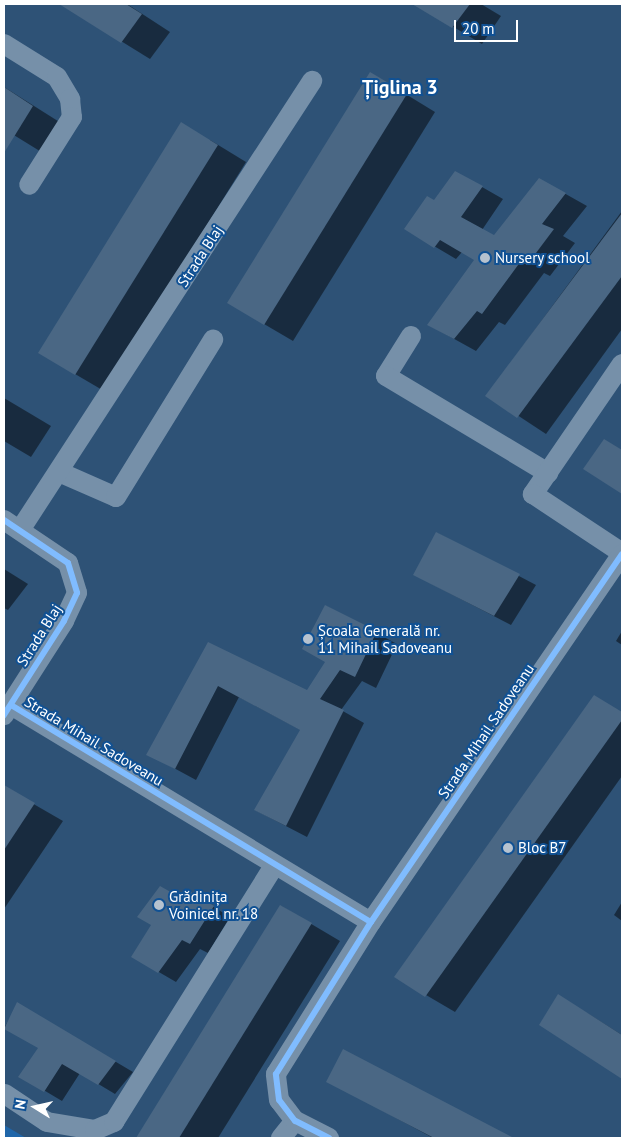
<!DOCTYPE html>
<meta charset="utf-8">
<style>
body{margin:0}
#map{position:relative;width:626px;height:1142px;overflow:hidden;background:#2e5276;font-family:"PT Sans",sans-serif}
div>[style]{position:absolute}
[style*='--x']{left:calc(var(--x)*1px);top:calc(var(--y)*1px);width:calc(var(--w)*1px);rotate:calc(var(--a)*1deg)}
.green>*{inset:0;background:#2066a9}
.shadow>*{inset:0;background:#0007}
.building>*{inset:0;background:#4a6784}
.minor>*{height:20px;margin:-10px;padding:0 10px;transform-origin:10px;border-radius:10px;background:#7690a9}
.cycleway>*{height:6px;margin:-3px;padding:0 3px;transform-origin:3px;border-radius:3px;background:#80bcff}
.dots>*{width:14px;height:14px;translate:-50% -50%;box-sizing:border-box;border:2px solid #105194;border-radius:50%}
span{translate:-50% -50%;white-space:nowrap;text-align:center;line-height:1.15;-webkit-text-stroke:4px #105194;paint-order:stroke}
.street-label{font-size:15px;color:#fff}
.poi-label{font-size:15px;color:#fff}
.left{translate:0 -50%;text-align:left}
.district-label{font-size:20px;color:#fff;font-weight:700}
.frame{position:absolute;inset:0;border:5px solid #fff;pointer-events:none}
.north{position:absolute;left:10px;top:1082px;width:50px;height:50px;-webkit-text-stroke:4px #105194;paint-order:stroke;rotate:280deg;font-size:14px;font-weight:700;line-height:20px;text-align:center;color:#fff}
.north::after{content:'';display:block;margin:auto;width:18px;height:22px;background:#fff;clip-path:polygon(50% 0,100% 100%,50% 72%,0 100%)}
.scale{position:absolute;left:454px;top:20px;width:64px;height:22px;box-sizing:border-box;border:2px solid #fff;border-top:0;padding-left:6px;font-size:15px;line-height:18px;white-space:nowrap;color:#fff;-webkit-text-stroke:4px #105194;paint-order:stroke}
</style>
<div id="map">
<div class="green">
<i style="clip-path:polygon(4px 1125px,26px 1138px,4px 1138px)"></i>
</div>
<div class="shadow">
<i style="clip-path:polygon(61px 4px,127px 4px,170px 32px,150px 59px)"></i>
<i style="clip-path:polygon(415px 4px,481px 4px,501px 16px,482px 44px)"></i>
<i style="clip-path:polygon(4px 87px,61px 123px,43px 153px,4px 129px)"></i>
<i style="clip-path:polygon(399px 90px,435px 112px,293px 341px,264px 324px)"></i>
<i style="clip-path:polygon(210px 140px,246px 162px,104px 391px,75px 374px)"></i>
<i style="clip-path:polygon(539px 179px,587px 206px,563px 236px,575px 243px,550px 276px,544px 273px,505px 325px,499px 322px,476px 351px,429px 325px,476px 259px,462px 252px,456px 259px,434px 246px,434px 202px,482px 187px,503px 199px,482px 230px,495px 236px)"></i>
<i style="clip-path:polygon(622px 211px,622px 329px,546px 434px,487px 395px)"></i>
<i style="clip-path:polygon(4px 398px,51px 426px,31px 457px,4px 441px)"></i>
<i style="clip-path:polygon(437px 533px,536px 585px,511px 625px,432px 584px)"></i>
<i style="clip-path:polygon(4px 569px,28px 584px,8px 610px,4px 608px)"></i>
<i style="clip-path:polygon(326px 606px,397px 644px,376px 688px,362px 681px,341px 710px,364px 723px,307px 837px,255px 810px,301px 730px,239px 697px,196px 780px,148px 754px,208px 644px,307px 692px,327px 662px)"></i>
<i style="clip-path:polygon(622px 631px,622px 645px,616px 641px)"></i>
<i style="clip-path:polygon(594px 697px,622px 713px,622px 776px,455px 1012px,426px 995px)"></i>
<i style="clip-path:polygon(4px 787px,63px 821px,4px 909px)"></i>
<i style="clip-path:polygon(183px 900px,206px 902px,230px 917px,208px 953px,200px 949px,176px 982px,133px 957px)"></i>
<i style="clip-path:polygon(622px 902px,622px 921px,614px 915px)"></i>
<i style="clip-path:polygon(281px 906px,340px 941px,218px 1138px,143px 1138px,139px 1136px)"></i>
<i style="clip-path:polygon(18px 1004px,133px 1072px,115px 1094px,80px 1073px,62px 1101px,20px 1076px,40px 1048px,4px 1028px)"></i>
<i style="clip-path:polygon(587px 1013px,622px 1035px,622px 1077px,541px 1025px)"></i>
<i style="clip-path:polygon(343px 1051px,512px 1138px,433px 1138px,328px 1081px)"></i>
</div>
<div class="building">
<i style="clip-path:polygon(59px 4px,126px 4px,142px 14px,121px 43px)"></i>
<i style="clip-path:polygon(412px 4px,470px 4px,452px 28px)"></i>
<i style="clip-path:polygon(370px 72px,407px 94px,264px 325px,227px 303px)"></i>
<i style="clip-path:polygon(4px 87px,33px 106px,4px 153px)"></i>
<i style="clip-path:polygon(181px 122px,218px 145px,75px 375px,38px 353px)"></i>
<i style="clip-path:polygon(455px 171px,483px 186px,461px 217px,494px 235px,539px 178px,566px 193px,542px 224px,554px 229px,527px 265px,521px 261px,482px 314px,477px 311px,454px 339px,427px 325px,474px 260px,440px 240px,434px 248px,404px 229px,427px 196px,434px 200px)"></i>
<i style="clip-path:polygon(622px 213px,622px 276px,517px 418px,485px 396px)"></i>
<i style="clip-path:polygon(604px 439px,622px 450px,622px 494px,583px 469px)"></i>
<i style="clip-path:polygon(436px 532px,520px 574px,494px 616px,413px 575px)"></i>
<i style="clip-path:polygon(325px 605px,377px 631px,355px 677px,340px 670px,320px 699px,344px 710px,286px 826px,254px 810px,300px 730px,218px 686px,175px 769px,146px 755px,208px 642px,307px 690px,325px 662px,302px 649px)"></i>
<i style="clip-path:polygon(594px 695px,622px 712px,622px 720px,425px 997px,394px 977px)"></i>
<i style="clip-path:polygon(4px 785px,35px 803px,4px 850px)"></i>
<i style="clip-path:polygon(160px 886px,183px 899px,189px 891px,214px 906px,190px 944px,182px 940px,158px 973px,131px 957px,151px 925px,137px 917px)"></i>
<i style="clip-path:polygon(280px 905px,312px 923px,179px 1138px,136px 1138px)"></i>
<i style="clip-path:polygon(558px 994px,622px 1035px,622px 1079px,539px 1025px)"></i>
<i style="clip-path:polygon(17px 1002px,116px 1061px,98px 1085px,62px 1064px,44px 1092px,18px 1077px,38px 1048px,4px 1029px)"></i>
<i style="clip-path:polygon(343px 1049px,514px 1138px,434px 1138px,326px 1082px)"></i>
</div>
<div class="minor">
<i style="--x:4;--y:44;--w:62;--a:31.9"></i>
<i style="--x:57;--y:77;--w:26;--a:59"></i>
<i style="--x:70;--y:99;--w:18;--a:84"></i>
<i style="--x:72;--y:117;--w:80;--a:122.3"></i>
<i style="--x:411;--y:336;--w:47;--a:122"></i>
<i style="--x:386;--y:376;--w:189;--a:30.9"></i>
<i style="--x:622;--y:364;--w:158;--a:124.4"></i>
<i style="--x:533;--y:494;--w:107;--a:33.5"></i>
<i style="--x:59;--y:472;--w:62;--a:23.7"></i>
<i style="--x:116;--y:497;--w:185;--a:-58.3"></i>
<i style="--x:4;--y:520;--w:77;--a:33.9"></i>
<i style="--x:68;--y:563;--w:31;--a:73"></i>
<i style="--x:77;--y:593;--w:31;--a:115"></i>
<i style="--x:64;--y:621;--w:112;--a:122.6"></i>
<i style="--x:20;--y:530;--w:536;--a:-56.96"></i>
<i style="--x:11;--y:705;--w:420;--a:31.1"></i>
<i style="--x:5;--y:1094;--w:50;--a:33.7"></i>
<i style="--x:47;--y:1122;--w:49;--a:9.5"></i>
<i style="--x:95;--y:1130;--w:21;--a:-23"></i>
<i style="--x:114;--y:1122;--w:302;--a:-58"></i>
<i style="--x:281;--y:1138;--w:22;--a:-51"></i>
<i style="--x:329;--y:1138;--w:38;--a:-153"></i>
<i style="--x:295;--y:1121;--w:26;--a:-127"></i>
<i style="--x:279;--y:1100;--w:26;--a:-97"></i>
<i style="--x:276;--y:1074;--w:179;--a:-58"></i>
<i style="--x:371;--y:922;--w:445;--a:-55.7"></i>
</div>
<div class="cycleway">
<i style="--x:4;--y:520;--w:77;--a:33.9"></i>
<i style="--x:68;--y:563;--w:31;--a:73"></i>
<i style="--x:77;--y:593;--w:31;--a:115"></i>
<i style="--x:64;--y:621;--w:112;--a:122.6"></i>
<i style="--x:11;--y:705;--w:420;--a:31.1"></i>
<i style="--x:329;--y:1138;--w:38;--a:-153"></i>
<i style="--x:295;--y:1121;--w:26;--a:-127"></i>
<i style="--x:279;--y:1100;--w:26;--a:-97"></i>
<i style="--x:276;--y:1074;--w:179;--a:-58"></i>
<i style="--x:371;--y:922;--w:445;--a:-55.7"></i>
</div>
<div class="dots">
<i style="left:485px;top:258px;background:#b6c2cf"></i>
<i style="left:308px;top:639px;background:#b6c2cf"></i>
<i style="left:508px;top:848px;background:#b6c2cf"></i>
<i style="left:159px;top:905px;background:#b6c2cf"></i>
</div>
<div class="street-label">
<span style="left:200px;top:256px;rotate:-57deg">Strada Blaj</span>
<span style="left:39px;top:635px;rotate:-58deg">Strada Blaj</span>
<span style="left:486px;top:731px;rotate:-56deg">Strada Mihail Sadoveanu</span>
<span style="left:94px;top:741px;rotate:31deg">Strada Mihail Sadoveanu</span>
</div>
<div class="poi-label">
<span class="left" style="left:495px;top:258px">Nursery school</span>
<span class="left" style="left:318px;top:639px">Școala Generală nr.<br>11 Mihail Sadoveanu</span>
<span class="left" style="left:518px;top:848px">Bloc B7</span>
<span class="left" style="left:169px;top:905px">Grădinița<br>Voinicel nr. 18</span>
</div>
<div class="district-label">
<span style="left:400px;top:87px">Țiglina 3</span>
</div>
<div class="frame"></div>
<div class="north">N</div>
<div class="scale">20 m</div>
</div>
